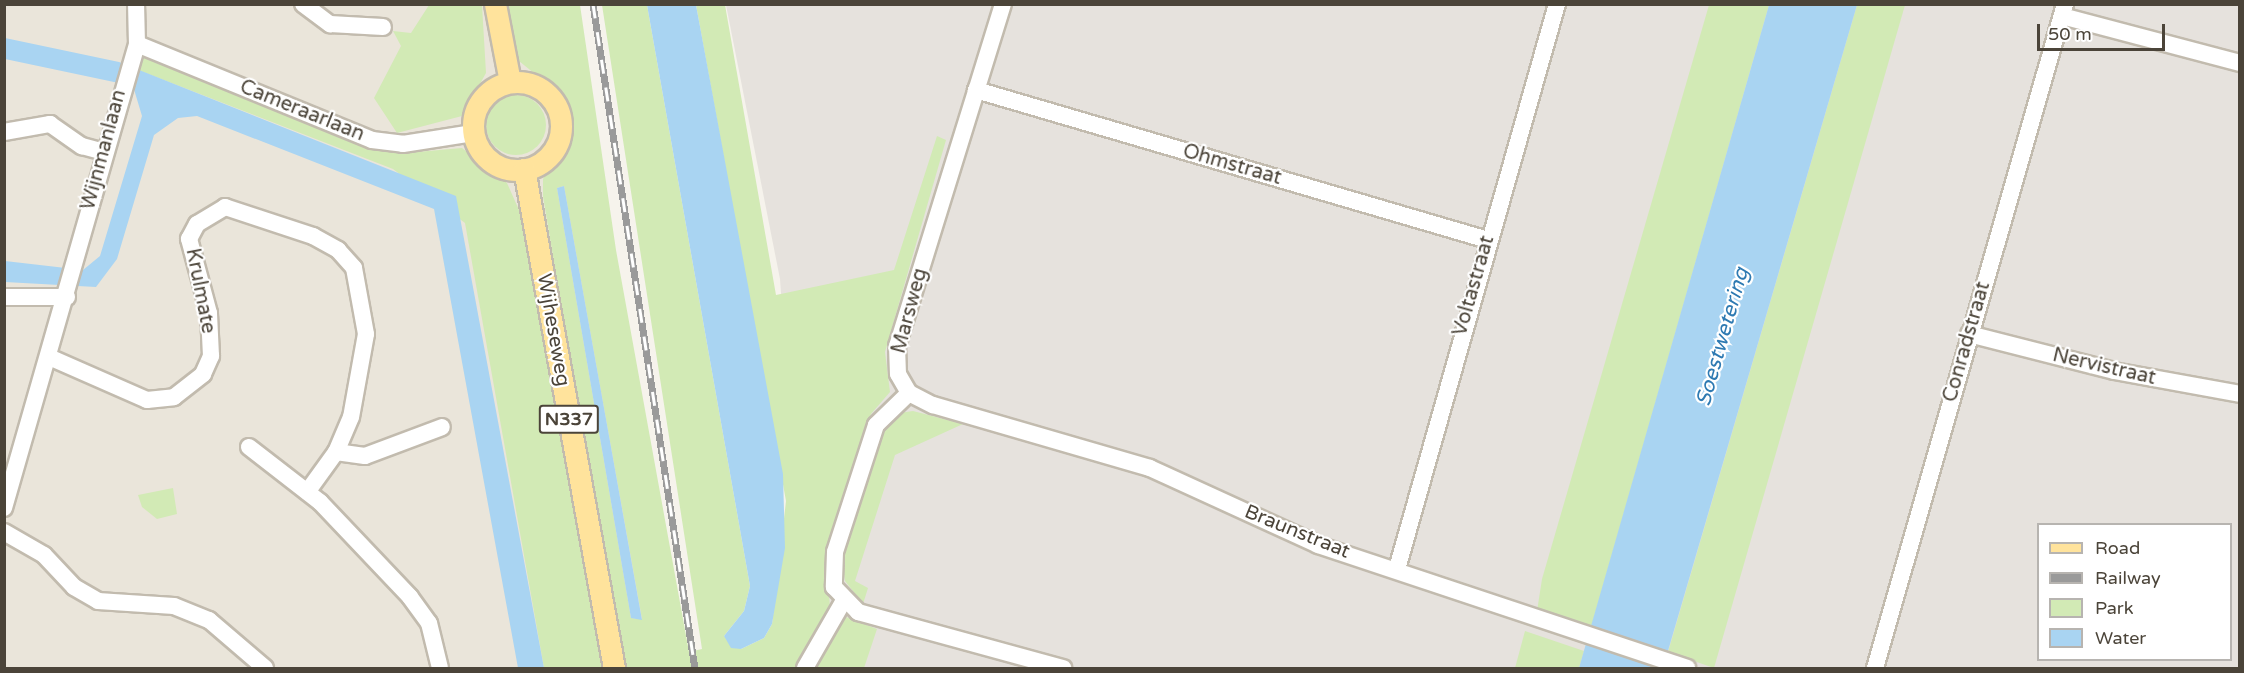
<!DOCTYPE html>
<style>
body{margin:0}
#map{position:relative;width:2244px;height:673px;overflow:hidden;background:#f6f3ec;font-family:"Varela Round",sans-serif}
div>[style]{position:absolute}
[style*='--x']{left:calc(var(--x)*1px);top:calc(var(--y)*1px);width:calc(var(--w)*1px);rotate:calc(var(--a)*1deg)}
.residential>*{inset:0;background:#eae5da}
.industrial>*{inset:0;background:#e6e2dd}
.green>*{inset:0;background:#d2eab5}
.round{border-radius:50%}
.water>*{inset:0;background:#a9d4f2}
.roads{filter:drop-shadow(2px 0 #c2bbae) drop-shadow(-2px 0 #c2bbae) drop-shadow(0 2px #c2bbae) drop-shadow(0 -2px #c2bbae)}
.minor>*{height:16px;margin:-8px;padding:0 8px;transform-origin:8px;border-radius:8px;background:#fff}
.major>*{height:21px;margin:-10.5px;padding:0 10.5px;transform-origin:10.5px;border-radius:10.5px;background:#ffe39c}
.major>.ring{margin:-10.5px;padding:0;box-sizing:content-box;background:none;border:21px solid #ffe39c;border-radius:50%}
.rail>*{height:7px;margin-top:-3.5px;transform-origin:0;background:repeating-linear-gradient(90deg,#fff 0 14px,#9a9a9a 0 28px);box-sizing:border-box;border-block:2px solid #9a9a9a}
span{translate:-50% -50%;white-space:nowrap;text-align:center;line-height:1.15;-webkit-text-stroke:4.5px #fff;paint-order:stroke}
.shield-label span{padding:2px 4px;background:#fff;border:2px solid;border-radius:4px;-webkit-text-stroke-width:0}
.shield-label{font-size:18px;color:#4b4439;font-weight:700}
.street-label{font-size:20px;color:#4b4439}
.water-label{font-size:21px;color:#2e7ab2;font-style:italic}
.frame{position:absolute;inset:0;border:6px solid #4b4439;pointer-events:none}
.legend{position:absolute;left:2037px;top:523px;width:195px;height:138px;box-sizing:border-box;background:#fff;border:2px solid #b7b4b0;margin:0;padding:8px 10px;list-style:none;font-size:18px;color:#4b4439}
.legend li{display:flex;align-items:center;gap:12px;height:30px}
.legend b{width:30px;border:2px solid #b7b4b0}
.scale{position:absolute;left:2037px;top:24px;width:128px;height:27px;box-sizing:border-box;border:3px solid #4b4439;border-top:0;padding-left:8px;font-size:18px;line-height:21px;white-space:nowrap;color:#4b4439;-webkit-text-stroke:4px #fff;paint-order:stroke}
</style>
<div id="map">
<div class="residential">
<i style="clip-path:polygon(4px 5px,570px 5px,663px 668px,5px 667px)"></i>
</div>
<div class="industrial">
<i style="clip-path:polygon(evenodd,726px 5px,2239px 5px,2239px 668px,808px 668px,780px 279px,726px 5px,2038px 524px,2230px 524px,2230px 660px,2038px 660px,2038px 524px)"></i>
</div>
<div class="green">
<i style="clip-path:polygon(429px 5px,482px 5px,486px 73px,462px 116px,397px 133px,374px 98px,401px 46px,393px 31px,411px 33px)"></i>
<i style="clip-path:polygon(evenodd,505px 5px,580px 5px,616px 250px,689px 652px,702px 649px,602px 5px,647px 5px,750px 586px,744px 611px,724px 636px,741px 649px,764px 638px,772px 624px,786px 501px,696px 5px,725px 5px,776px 295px,894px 270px,937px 136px,946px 140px,885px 352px,890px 392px,871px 414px,826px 559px,830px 607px,801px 668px,621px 668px,543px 196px,543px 179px,564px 146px,568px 125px,564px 104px,551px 87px,519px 61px,505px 5px,564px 186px,642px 619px,631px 618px,557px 188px,564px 186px)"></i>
<i style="clip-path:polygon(1709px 5px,1769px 5px,1591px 628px,1537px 611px,1542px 579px)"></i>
<i style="clip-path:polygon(1857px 5px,1905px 5px,1714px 668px,1668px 652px)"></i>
<i style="clip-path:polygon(142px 55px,369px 147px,406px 153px,462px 148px,507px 183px,523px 219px,603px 668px,544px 668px,465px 223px,393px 169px,138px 70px)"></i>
<i class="round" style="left:486px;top:95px;width:60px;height:60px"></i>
<i style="clip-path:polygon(913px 411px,963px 424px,895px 455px,855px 581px,868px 588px,863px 604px,845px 581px,842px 561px,883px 430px,899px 413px)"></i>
<i style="clip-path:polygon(173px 488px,177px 514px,157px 519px,142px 507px,138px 495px)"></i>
<i style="clip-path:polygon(841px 615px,877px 629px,864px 668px,813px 668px)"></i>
<i style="clip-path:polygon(1525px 631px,1584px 651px,1579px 668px,1515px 668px)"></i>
</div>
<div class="water">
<i style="clip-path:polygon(647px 5px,696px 5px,783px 474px,785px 548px,772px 624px,764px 638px,741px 649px,731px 648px,724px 636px,744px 611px,750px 586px)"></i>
<i style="clip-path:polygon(1769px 5px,1857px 5px,1663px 668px,1579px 668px)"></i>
<i style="clip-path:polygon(5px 38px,119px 62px,456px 196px,544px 668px,518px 668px,434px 209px,197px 116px,178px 118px,154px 135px,117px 259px,96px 287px,5px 282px,5px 261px,83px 270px,100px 256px,142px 116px,133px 86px,5px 59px)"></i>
<i style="clip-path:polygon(564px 186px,604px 408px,642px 620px,631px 618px,557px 188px)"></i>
</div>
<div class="roads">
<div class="minor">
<i style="--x:303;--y:4;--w:34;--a:37"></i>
<i style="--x:330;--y:24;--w:53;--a:3.2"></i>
<i style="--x:1003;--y:4;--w:358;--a:107.2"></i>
<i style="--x:897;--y:346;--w:28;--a:88"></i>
<i style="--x:898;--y:374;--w:22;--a:60"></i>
<i style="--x:909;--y:393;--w:27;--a:27"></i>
<i style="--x:933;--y:405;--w:226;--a:16.2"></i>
<i style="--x:1150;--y:468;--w:185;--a:24.6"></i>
<i style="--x:1318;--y:545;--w:389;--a:18.4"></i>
<i style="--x:2062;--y:16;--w:184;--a:14.8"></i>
<i style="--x:137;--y:44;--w:254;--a:22.2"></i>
<i style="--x:372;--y:140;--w:31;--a:7"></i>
<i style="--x:403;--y:144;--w:71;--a:-8.9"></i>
<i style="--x:976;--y:90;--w:534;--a:16.33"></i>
<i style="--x:4;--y:132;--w:47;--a:-9.9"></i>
<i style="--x:50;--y:124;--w:39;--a:35"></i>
<i style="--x:82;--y:146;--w:23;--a:15"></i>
<i style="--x:4;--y:297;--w:63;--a:0"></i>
<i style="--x:1969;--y:334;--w:150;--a:14.3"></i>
<i style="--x:2114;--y:371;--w:128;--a:10.3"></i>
<i style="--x:49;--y:357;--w:107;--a:23.7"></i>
<i style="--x:147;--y:400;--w:27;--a:-6"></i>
<i style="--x:174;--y:397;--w:37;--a:-38"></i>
<i style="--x:203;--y:374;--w:20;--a:-66"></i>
<i style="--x:211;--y:356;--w:43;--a:-92.7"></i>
<i style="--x:209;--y:313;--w:77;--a:-105.1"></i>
<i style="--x:189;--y:239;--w:17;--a:-62"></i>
<i style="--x:197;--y:224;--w:33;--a:-31"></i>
<i style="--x:225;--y:207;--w:93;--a:18.2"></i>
<i style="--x:313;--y:236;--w:29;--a:29"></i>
<i style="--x:338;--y:250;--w:24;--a:48"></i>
<i style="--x:354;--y:268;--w:67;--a:79.7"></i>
<i style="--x:366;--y:334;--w:84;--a:100.2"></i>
<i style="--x:351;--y:417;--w:38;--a:113"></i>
<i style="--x:336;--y:452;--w:49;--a:125.9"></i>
<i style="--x:909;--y:393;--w:46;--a:135.9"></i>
<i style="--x:876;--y:425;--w:133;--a:107.9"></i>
<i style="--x:835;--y:552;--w:35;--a:92"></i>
<i style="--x:834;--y:587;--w:35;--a:46"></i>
<i style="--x:858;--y:612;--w:213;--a:15.3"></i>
<i style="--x:249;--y:447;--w:90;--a:37.8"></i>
<i style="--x:320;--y:502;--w:131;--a:46.5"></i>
<i style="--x:410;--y:597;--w:32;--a:54"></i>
<i style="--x:429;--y:623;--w:46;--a:76.3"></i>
<i style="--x:336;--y:452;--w:29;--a:8"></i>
<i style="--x:365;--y:456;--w:82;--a:-20.6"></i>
<i style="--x:4;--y:508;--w:483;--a:-74"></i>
<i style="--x:137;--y:44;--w:40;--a:-91.4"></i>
<i style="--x:4;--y:532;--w:46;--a:29.9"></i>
<i style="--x:44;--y:555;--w:44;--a:46.8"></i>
<i style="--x:74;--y:587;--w:28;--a:30"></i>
<i style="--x:98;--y:601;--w:76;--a:3.8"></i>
<i style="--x:174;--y:606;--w:38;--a:22"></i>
<i style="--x:209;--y:620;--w:74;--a:40.6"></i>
<i style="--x:1397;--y:569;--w:587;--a:-74.19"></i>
<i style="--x:805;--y:668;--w:76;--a:-60.1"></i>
<i style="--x:1875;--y:668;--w:691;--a:-74.03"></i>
</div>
<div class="major">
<i style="--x:495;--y:4;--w:79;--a:79.1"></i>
<i class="ring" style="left:473px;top:82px;width:67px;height:67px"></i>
<i style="--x:524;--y:169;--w:507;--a:79.78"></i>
</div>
</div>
<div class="rail">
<i style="--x:593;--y:4;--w:672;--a:81.27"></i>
</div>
<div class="shield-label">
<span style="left:569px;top:419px">N337</span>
</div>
<div class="street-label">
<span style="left:302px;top:111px;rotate:22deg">Cameraarlaan</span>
<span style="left:104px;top:150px;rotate:-75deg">Wijnmanlaan</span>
<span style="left:1232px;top:165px;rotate:16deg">Ohmstraat</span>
<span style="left:1474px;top:286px;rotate:-74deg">Voltastraat</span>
<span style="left:200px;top:291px;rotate:79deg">Krulmate</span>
<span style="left:910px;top:311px;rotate:-75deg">Marsweg</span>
<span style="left:553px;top:330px;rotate:80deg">Wijheseweg</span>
<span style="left:1967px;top:342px;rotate:-74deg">Conradstraat</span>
<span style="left:2104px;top:367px;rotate:13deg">Nervistraat</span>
<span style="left:1297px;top:532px;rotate:22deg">Braunstraat</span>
</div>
<div class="water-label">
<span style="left:1723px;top:337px;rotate:-74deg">Soestwetering</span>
</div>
<div class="frame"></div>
<ul class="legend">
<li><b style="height:8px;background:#ffe39c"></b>Road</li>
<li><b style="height:8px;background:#9a9a9a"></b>Railway</li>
<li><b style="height:16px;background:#d2eab5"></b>Park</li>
<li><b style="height:16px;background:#a9d4f2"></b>Water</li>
</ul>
<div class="scale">50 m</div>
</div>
